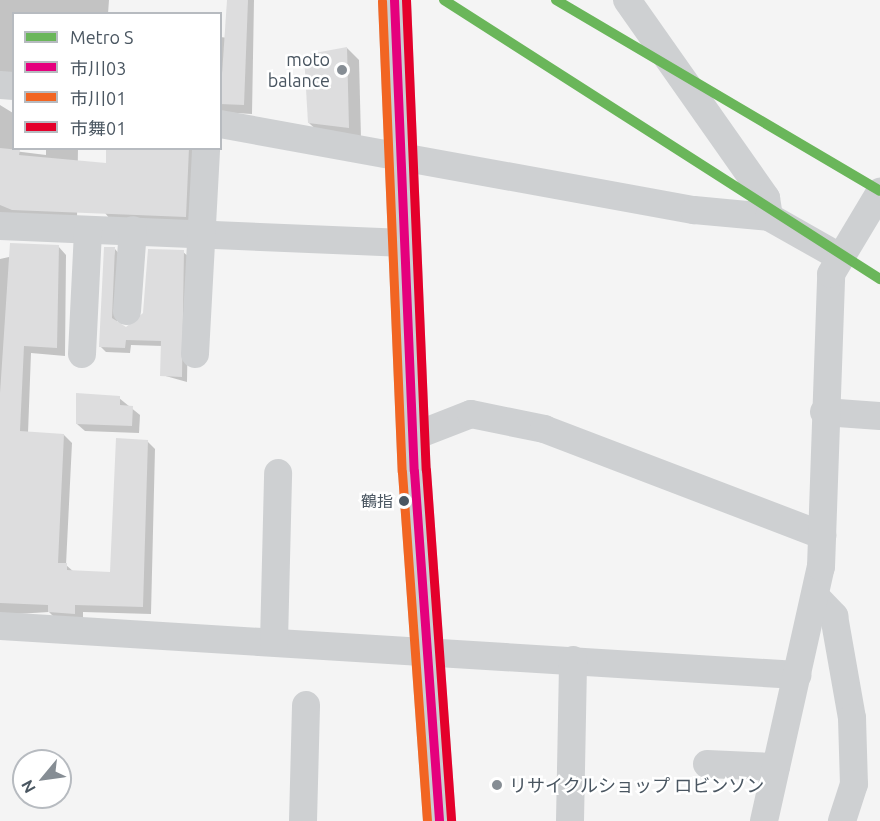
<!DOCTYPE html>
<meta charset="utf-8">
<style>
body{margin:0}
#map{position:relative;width:880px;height:821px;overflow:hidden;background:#f4f4f4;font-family:Ubuntu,"Noto Sans JP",sans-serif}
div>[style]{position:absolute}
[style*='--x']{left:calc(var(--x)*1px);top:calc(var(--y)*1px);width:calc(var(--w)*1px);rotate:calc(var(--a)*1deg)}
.shadow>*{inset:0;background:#0003}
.building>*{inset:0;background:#ddddde}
.minor>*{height:28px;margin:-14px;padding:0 14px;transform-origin:14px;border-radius:14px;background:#ced0d2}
.major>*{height:33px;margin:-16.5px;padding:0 16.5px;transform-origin:16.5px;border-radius:16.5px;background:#caced1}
.bus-1>*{height:9px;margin:-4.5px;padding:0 4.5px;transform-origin:4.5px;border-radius:4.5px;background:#e5007d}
.bus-2>*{height:9px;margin:-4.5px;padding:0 4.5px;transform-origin:4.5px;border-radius:4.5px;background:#f26522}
.bus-3>*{height:9px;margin:-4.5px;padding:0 4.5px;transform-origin:4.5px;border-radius:4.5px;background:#e4002b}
.metro-1>*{height:10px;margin:-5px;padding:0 5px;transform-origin:5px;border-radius:5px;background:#6ab65a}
.dots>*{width:16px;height:16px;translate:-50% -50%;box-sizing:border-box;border:3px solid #fff;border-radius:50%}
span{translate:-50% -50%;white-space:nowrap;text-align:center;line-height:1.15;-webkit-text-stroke:5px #fff;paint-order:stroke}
.bus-label{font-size:16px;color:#4a5661}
.right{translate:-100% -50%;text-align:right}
.poi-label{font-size:18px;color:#4a5661}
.left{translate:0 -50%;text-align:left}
.legend{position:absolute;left:12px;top:12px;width:210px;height:138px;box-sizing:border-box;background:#fff;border:2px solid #b7bbc0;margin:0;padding:8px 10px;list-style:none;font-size:18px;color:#4a5661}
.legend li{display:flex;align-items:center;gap:12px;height:30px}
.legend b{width:30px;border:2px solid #b7bbc0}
.north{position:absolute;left:12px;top:749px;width:60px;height:60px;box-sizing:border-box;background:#fff;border:2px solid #b7bbc0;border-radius:50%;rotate:241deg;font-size:16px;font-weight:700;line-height:24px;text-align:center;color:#4a5661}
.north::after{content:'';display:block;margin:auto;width:21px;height:27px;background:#868d94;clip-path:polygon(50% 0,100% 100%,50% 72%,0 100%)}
</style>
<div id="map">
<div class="shadow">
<i style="clip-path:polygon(0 0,109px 0,108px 14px,14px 14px,14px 76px,0 71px)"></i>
<i style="clip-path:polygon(228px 0,254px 0,252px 114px,220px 112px,220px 37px,229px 38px)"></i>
<i style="clip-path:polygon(347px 48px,359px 60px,361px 139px,321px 134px,309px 123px)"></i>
<i style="clip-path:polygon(0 105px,13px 113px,14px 151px,46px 155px,46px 148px,78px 148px,77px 219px,0 216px)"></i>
<i style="clip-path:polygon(108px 148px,199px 148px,191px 222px,110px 219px,105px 213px)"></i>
<i style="clip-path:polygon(58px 246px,66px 255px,65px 356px,31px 353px,28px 433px,64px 435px,72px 443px,66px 565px,74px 572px,111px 574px,147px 441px,155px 449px,151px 614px,83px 612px,83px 621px,57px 620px,49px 612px,0 615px,0 259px)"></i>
<i style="clip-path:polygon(115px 249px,120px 255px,117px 323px,126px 329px,145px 314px,183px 252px,189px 257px,187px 382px,162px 375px,163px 346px,131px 345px,130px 353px,106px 352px,100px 346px)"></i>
<i style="clip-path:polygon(119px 398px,140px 415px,139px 433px,85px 431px,77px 424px)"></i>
</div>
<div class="building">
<i style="clip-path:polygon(227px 0,248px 0,244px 105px,220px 104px)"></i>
<i style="clip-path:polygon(347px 47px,349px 128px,308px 123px,304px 55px)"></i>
<i style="clip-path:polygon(0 148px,20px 150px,19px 155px,106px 163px,106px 148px,189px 148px,186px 217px,12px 210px,0 205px)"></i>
<i style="clip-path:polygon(10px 243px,59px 245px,57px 348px,24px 346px,20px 431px,64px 434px,58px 563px,67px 563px,67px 570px,110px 572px,116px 438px,148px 440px,143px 607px,75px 605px,75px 614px,48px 612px,48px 605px,0 603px,0 393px)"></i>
<i style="clip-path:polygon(104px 247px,115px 247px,112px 318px,126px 327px,143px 313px,148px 249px,184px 250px,182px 377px,160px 376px,161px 341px,126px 340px,125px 348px,99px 347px)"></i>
<i style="clip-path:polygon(76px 393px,120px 396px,120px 405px,133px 406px,132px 426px,76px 424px)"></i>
</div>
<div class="minor">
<i style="--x:627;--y:0;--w:242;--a:54.9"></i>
<i style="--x:766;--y:198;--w:19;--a:81"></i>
<i style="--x:0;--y:85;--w:14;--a:4"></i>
<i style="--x:220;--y:124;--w:482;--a:10.3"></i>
<i style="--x:694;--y:210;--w:75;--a:5.3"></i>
<i style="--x:769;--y:217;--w:79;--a:29.5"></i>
<i style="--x:0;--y:226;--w:405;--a:2.4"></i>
<i style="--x:127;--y:311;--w:81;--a:-85.8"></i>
<i style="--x:82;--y:354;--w:124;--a:-87.2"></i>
<i style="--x:195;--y:354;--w:206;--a:-86.9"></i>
<i style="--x:824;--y:412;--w:56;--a:4.1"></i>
<i style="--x:412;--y:437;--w:63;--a:-21.3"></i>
<i style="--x:471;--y:414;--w:75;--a:11.6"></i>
<i style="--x:544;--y:429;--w:298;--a:20.9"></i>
<i style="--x:815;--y:596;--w:28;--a:46"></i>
<i style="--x:834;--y:616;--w:104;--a:80"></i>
<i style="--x:852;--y:718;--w:66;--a:88.3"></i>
<i style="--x:854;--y:784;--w:39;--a:108"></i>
<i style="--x:0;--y:626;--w:799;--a:3.52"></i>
<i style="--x:274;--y:642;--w:169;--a:-88.6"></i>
<i style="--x:707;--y:764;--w:69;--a:2.5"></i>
<i style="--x:303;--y:821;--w:116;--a:-88.5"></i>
<i style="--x:570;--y:821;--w:161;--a:-88.9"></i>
<i style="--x:764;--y:821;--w:260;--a:-77.4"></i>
<i style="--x:821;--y:567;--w:293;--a:-88"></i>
<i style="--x:831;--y:274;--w:96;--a:-59.1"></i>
</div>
<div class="major">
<i style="--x:394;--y:0;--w:471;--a:87.6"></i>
<i style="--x:414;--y:471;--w:351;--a:85.9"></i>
</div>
<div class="bus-1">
<i style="--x:394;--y:0;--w:471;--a:87.6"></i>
<i style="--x:414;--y:471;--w:351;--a:85.9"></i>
</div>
<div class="bus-2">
<i style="--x:382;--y:1;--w:471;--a:87.6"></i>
<i style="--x:402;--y:472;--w:350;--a:85.9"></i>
</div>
<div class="bus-3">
<i style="--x:406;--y:0;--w:470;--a:87.6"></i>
<i style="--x:426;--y:470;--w:351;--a:85.9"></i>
</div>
<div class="metro-1">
<i style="--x:444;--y:0;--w:518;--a:32.62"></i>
<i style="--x:556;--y:0;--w:376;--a:30.5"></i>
</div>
<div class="dots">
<i style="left:342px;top:70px;background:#868d94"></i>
<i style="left:404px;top:501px;background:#4a5661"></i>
<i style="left:497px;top:785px;background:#868d94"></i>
</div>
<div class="bus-label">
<span class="right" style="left:393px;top:501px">鶴指</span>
</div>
<div class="poi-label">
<span class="right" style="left:330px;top:70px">moto<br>balance</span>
<span class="left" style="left:509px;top:785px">リサイクルショップ ロビンソン</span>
</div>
<ul class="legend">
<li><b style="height:8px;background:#6ab65a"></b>Metro S</li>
<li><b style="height:8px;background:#e5007d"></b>市川03</li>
<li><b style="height:8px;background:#f26522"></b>市川01</li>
<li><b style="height:8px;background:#e4002b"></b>市舞01</li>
</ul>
<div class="north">N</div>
</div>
